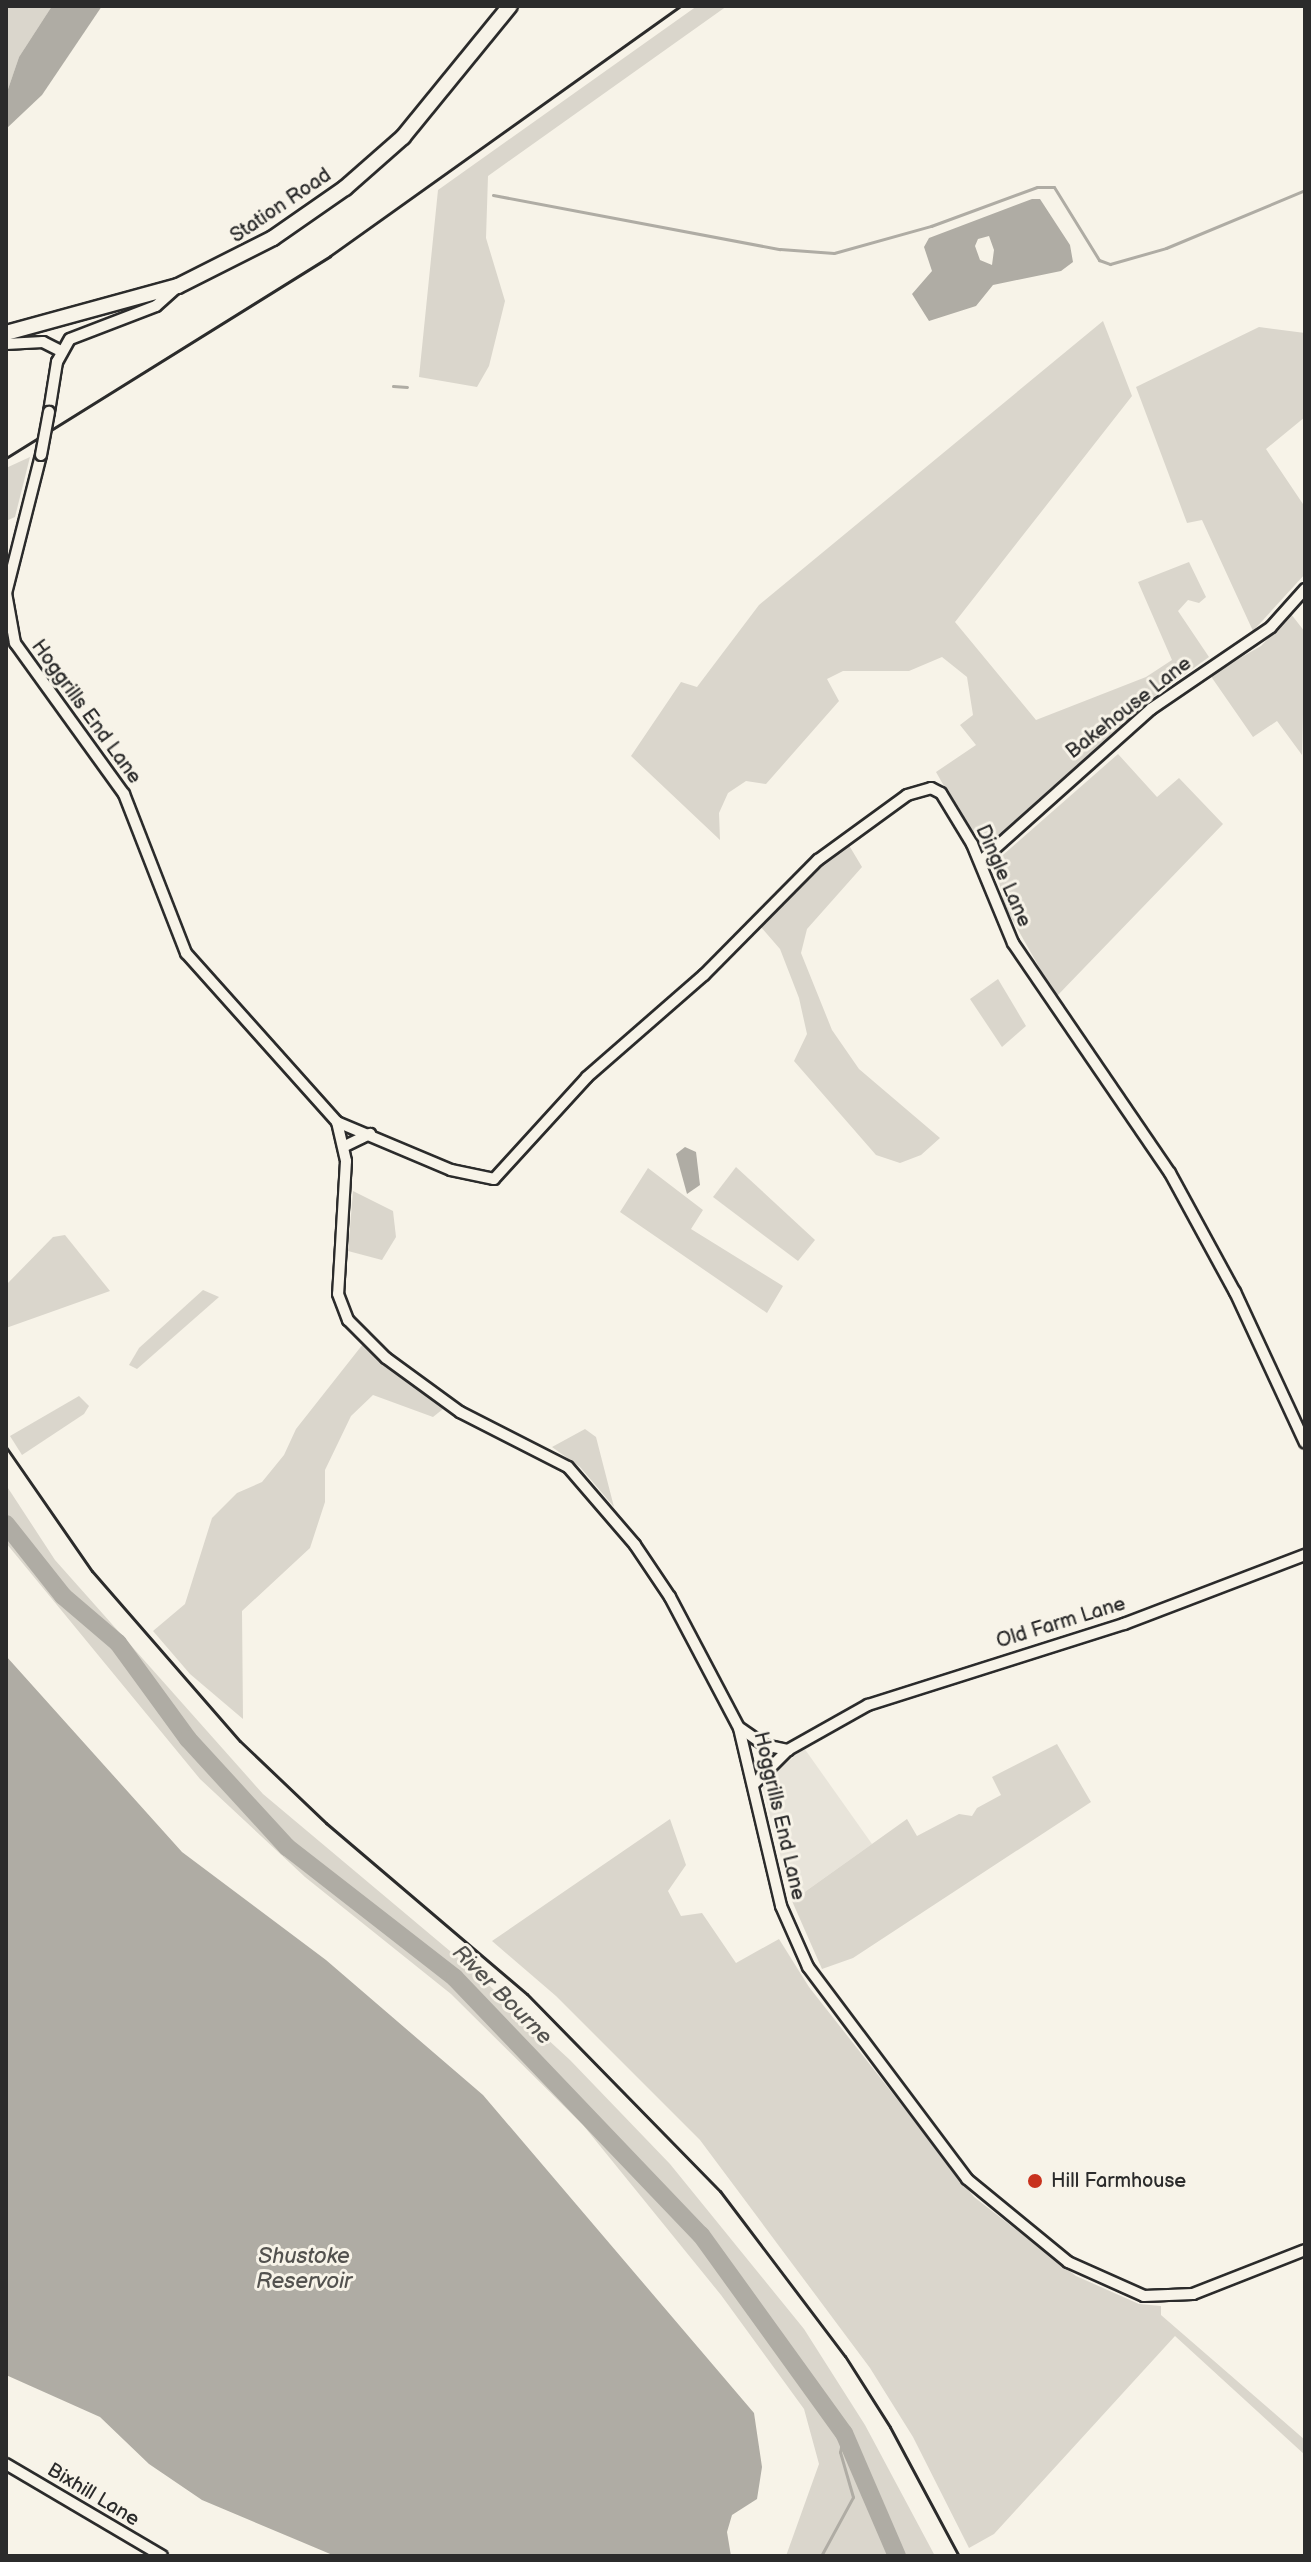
<!DOCTYPE html>
<style>
body{margin:0}
#map{position:relative;width:1311px;height:2562px;overflow:hidden;background:#f7f3e8;font-family:"Balsamiq Sans",sans-serif}
div>[style]{position:absolute}
[style*='--x']{left:calc(var(--x)*1px);top:calc(var(--y)*1px);width:calc(var(--w)*1px);rotate:calc(var(--a)*1deg)}
.built>*{inset:0;background:#e8e4da}
.green>*{inset:0;background:#dad6cc}
.water>*{inset:0;background:#afaca4}
.stream>*{height:3px;margin:-1.5px;padding:0 1.5px;transform-origin:1.5px;border-radius:1.5px;background:#afaca4}
.river>*{height:18px;margin:-9px;padding:0 9px;transform-origin:9px;border-radius:9px;background:#afaca4}
.roads{filter:drop-shadow(2px 0 #2b2b2b) drop-shadow(-2px 0 #2b2b2b) drop-shadow(0 2px #2b2b2b) drop-shadow(0 -2px #2b2b2b)}
.street>*{height:10px;margin:-5px;padding:0 5px;transform-origin:5px;border-radius:5px;background:#f7f3e8}
.secondary>*{height:14px;margin:-7px;padding:0 7px;transform-origin:7px;border-radius:7px;background:#f7f3e8}
.rail>*{height:3px;margin:-1.5px;padding:0 1.5px;transform-origin:1.5px;border-radius:1.5px;background:#2b2b2b}
.bridges{filter:drop-shadow(2px 0 #2b2b2b) drop-shadow(-2px 0 #2b2b2b) drop-shadow(0 2px #2b2b2b) drop-shadow(0 -2px #2b2b2b)}
.street-bridge>*{height:10px;margin:-5px;padding:0 5px;transform-origin:5px;border-radius:5px;background:#f7f3e8}
.dots>*{width:22px;height:22px;translate:-50% -50%;box-sizing:border-box;border:4px solid #f7f3e8;border-radius:50%}
span{translate:-50% -50%;white-space:nowrap;text-align:center;line-height:1.15;-webkit-text-stroke:6px #f7f3e8;paint-order:stroke}
.street-label{font-size:20px;color:#2b2b2b}
.poi-label{font-size:20px;color:#2b2b2b}
.left{translate:0 -50%;text-align:left}
.water-label{font-size:22px;color:#53524f;font-style:italic}
.frame{position:absolute;inset:0;border:8px solid #2b2b2b;pointer-events:none}
</style>
<div id="map">
<div class="built">
<i style="clip-path:polygon(804px 1748px,872px 1844px,792px 1901px,762px 1784px)"></i>
</div>
<div class="green">
<i style="clip-path:polygon(6px 6px,52px 6px,19px 57px,6px 95px)"></i>
<i style="clip-path:polygon(697px 6px,727px 6px,488px 176px,486px 238px,505px 301px,489px 366px,477px 387px,419px 377px,438px 190px)"></i>
<i style="clip-path:polygon(1103px 321px,1132px 396px,955px 622px,1036px 720px,1146px 677px,1172px 660px,1138px 582px,1189px 562px,1206px 597px,1199px 603px,1188px 600px,1178px 611px,1209px 657px,1148px 701px,981px 851px,936px 772px,976px 745px,960px 725px,973px 715px,967px 677px,942px 657px,909px 671px,843px 671px,827px 679px,839px 701px,766px 784px,746px 781px,728px 793px,719px 813px,720px 840px,631px 756px,681px 682px,697px 687px,759px 605px)"></i>
<i style="clip-path:polygon(1259px 327px,1305px 333px,1305px 417px,1266px 449px,1305px 507px,1305px 574px,1253px 631px,1202px 520px,1187px 523px,1136px 387px)"></i>
<i style="clip-path:polygon(30px 457px,15px 517px,6px 521px,6px 468px)"></i>
<i style="clip-path:polygon(1291px 614px,1305px 632px,1302px 755px,1277px 721px,1253px 737px,1210px 675px,1261px 646px)"></i>
<i style="clip-path:polygon(1118px 754px,1157px 797px,1179px 778px,1223px 824px,1056px 997px,1004px 905px,995px 862px)"></i>
<i style="clip-path:polygon(847px 842px,862px 867px,807px 929px,801px 953px,832px 1030px,859px 1069px,940px 1138px,921px 1155px,900px 1163px,876px 1155px,794px 1061px,807px 1034px,799px 998px,780px 949px,760px 926px)"></i>
<i style="clip-path:polygon(998px 979px,1026px 1026px,1002px 1047px,970px 999px)"></i>
<i style="clip-path:polygon(736px 1167px,815px 1240px,798px 1261px,713px 1197px)"></i>
<i style="clip-path:polygon(648px 1168px,703px 1210px,691px 1229px,783px 1286px,767px 1313px,620px 1212px)"></i>
<i style="clip-path:polygon(353px 1191px,393px 1211px,396px 1237px,382px 1260px,348px 1251px)"></i>
<i style="clip-path:polygon(65px 1235px,110px 1291px,6px 1328px,6px 1285px,53px 1237px)"></i>
<i style="clip-path:polygon(203px 1290px,219px 1297px,137px 1369px,129px 1365px,139px 1348px)"></i>
<i style="clip-path:polygon(363px 1344px,443px 1409px,433px 1417px,373px 1395px,351px 1416px,325px 1470px,325px 1502px,310px 1548px,242px 1611px,243px 1719px,190px 1674px,153px 1631px,185px 1604px,212px 1518px,237px 1493px,262px 1482px,284px 1455px,296px 1429px)"></i>
<i style="clip-path:polygon(79px 1396px,89px 1406px,84px 1414px,22px 1455px,10px 1436px)"></i>
<i style="clip-path:polygon(585px 1429px,596px 1437px,614px 1507px,580px 1467px,552px 1447px)"></i>
<i style="clip-path:polygon(6px 1485px,55px 1560px,263px 1794px,469px 1967px,570px 2060px,670px 2164px,804px 2329px,865px 2425px,935px 2556px,786px 2556px,819px 2464px,804px 2409px,721px 2295px,583px 2125px,451px 1994px,305px 1877px,200px 1779px,6px 1543px)"></i>
<i style="clip-path:polygon(1057px 1744px,1091px 1802px,853px 1958px,822px 1969px,792px 1901px,907px 1819px,917px 1836px,959px 1814px,972px 1816px,977px 1808px,1001px 1795px,992px 1777px)"></i>
<i style="clip-path:polygon(670px 1819px,686px 1865px,668px 1891px,681px 1916px,702px 1913px,736px 1963px,779px 1939px,809px 1987px,974px 2197px,1076px 2276px,1139px 2304px,1161px 2306px,1161px 2315px,1305px 2440px,1305px 2455px,1175px 2336px,994px 2534px,969px 2548px,913px 2437px,870px 2368px,700px 2140px,556px 1996px,492px 1941px)"></i>
</div>
<div class="water">
<i style="clip-path:polygon(52px 6px,102px 6px,42px 95px,6px 129px,6px 95px,19px 57px)"></i>
<i style="clip-path:polygon(evenodd,1032px 199px,1040px 199px,1070px 245px,1073px 262px,1061px 271px,993px 285px,976px 306px,929px 321px,912px 294px,932px 271px,924px 247px,929px 238px,1032px 199px,989px 236px,994px 250px,992px 265px,980px 260px,975px 246px,978px 239px,989px 236px)"></i>
<i style="clip-path:polygon(685px 1147px,696px 1152px,700px 1185px,687px 1194px,676px 1154px)"></i>
<i style="clip-path:polygon(6px 1656px,182px 1852px,326px 1960px,483px 2095px,754px 2413px,762px 2467px,757px 2499px,732px 2515px,727px 2532px,731px 2556px,335px 2556px,202px 2500px,149px 2464px,100px 2417px,6px 2375px)"></i>
</div>
<div class="stream">
<i style="--x:493;--y:195;--w:292;--a:10.7"></i>
<i style="--x:780;--y:249;--w:54;--a:4.2"></i>
<i style="--x:834;--y:253;--w:101;--a:-15.6"></i>
<i style="--x:931;--y:226;--w:113;--a:-20.2"></i>
<i style="--x:1037;--y:187;--w:17;--a:0"></i>
<i style="--x:1054;--y:187;--w:86;--a:58.3"></i>
<i style="--x:1099;--y:260;--w:12;--a:20"></i>
<i style="--x:1110;--y:264;--w:58;--a:-15.9"></i>
<i style="--x:1166;--y:248;--w:151;--a:-22.6"></i>
<i style="--x:393;--y:386;--w:14;--a:4"></i>
<i style="--x:821;--y:2556;--w:67;--a:-61.5"></i>
<i style="--x:853;--y:2497;--w:47;--a:-106.1"></i>
<i style="--x:840;--y:2452;--w:19;--a:-78"></i>
</div>
<div class="river">
<i style="--x:6;--y:1524;--w:92;--a:51.6"></i>
<i style="--x:63;--y:1596;--w:72;--a:40.5"></i>
<i style="--x:118;--y:1643;--w:119;--a:53.9"></i>
<i style="--x:188;--y:1739;--w:147;--a:47.5"></i>
<i style="--x:287;--y:1847;--w:213;--a:37.9"></i>
<i style="--x:455;--y:1978;--w:356;--a:46.3"></i>
<i style="--x:701;--y:2235;--w:244;--a:54.2"></i>
<i style="--x:844;--y:2433;--w:134;--a:66.7"></i>
</div>
<div class="roads">
<div class="street">
<i style="--x:6;--y:344;--w:37;--a:-3"></i>
<i style="--x:43;--y:342;--w:20;--a:27"></i>
<i style="--x:49;--y:412;--w:51;--a:-80.9"></i>
<i style="--x:57;--y:362;--w:26;--a:-61"></i>
<i style="--x:70;--y:339;--w:92;--a:-21"></i>
<i style="--x:156;--y:306;--w:30;--a:-42"></i>
<i style="--x:41;--y:455;--w:142;--a:104.2"></i>
<i style="--x:6;--y:593;--w:51;--a:79.8"></i>
<i style="--x:15;--y:643;--w:186;--a:54.2"></i>
<i style="--x:124;--y:794;--w:171;--a:68.7"></i>
<i style="--x:186;--y:953;--w:227;--a:48.2"></i>
<i style="--x:337;--y:1122;--w:40;--a:77"></i>
<i style="--x:346;--y:1161;--w:133;--a:93.4"></i>
<i style="--x:338;--y:1294;--w:28;--a:69"></i>
<i style="--x:348;--y:1320;--w:54;--a:45"></i>
<i style="--x:386;--y:1358;--w:92;--a:36.1"></i>
<i style="--x:460;--y:1412;--w:121;--a:27"></i>
<i style="--x:568;--y:1467;--w:103;--a:49.3"></i>
<i style="--x:635;--y:1545;--w:63;--a:56.1"></i>
<i style="--x:670;--y:1597;--w:148;--a:62.2"></i>
<i style="--x:739;--y:1728;--w:183;--a:76.7"></i>
<i style="--x:781;--y:1906;--w:67;--a:66.1"></i>
<i style="--x:808;--y:1967;--w:265;--a:53.1"></i>
<i style="--x:967;--y:2179;--w:131;--a:39.4"></i>
<i style="--x:1068;--y:2262;--w:83;--a:24.1"></i>
<i style="--x:1144;--y:2296;--w:49;--a:-2.3"></i>
<i style="--x:1193;--y:2294;--w:120;--a:-21.4"></i>
<i style="--x:981;--y:861;--w:228;--a:-41.8"></i>
<i style="--x:1151;--y:709;--w:145;--a:-34.3"></i>
<i style="--x:1271;--y:627;--w:51;--a:-48.2"></i>
<i style="--x:337;--y:1122;--w:124;--a:22.8"></i>
<i style="--x:451;--y:1170;--w:44;--a:11.8"></i>
<i style="--x:494;--y:1179;--w:138;--a:-47.6"></i>
<i style="--x:587;--y:1077;--w:155;--a:-41.1"></i>
<i style="--x:704;--y:975;--w:162;--a:-45.3"></i>
<i style="--x:818;--y:860;--w:110;--a:-36.1"></i>
<i style="--x:907;--y:795;--w:25;--a:-16"></i>
<i style="--x:931;--y:788;--w:11;--a:27"></i>
<i style="--x:941;--y:793;--w:60;--a:58.7"></i>
<i style="--x:972;--y:844;--w:107;--a:67.5"></i>
<i style="--x:1013;--y:943;--w:278;--a:55.7"></i>
<i style="--x:1170;--y:1173;--w:136;--a:61.4"></i>
<i style="--x:1235;--y:1292;--w:166;--a:65.1"></i>
<i style="--x:345;--y:1146;--w:28;--a:-26"></i>
<i style="--x:740;--y:1728;--w:29;--a:35"></i>
<i style="--x:764;--y:1745;--w:25;--a:12"></i>
<i style="--x:754;--y:1784;--w:48;--a:-45"></i>
<i style="--x:788;--y:1750;--w:92;--a:-29.4"></i>
<i style="--x:868;--y:1705;--w:269;--a:-17.6"></i>
<i style="--x:1124;--y:1624;--w:194;--a:-20.9"></i>
<i style="--x:6;--y:2464;--w:181;--a:30.5"></i>
</div>
<div class="secondary">
<i style="--x:6;--y:333;--w:178;--a:-15.3"></i>
<i style="--x:178;--y:286;--w:106;--a:-26.8"></i>
<i style="--x:273;--y:238;--w:88;--a:-34.8"></i>
<i style="--x:345;--y:188;--w:77;--a:-41.3"></i>
<i style="--x:403;--y:137;--w:169;--a:-50.8"></i>
</div>
</div>
<div class="rail">
<i style="--x:6;--y:458;--w:382;--a:-31.9"></i>
<i style="--x:330;--y:256;--w:431;--a:-35.5"></i>
<i style="--x:6;--y:1447;--w:151;--a:55.3"></i>
<i style="--x:92;--y:1571;--w:225;--a:49"></i>
<i style="--x:240;--y:1741;--w:119;--a:43.6"></i>
<i style="--x:326;--y:1823;--w:264;--a:40.4"></i>
<i style="--x:527;--y:1994;--w:276;--a:45.6"></i>
<i style="--x:720;--y:2191;--w:207;--a:52.9"></i>
<i style="--x:845;--y:2356;--w:84;--a:57.6"></i>
<i style="--x:890;--y:2427;--w:146;--a:61.9"></i>
</div>
<div class="bridges">
<div class="street-bridge">
<i style="--x:41;--y:455;--w:44;--a:-79.5"></i>
</div>
</div>
<div class="dots">
<i style="left:1035px;top:2181px;background:#c8321e"></i>
</div>
<div class="street-label">
<span style="left:281px;top:206px;rotate:-34deg">Station Road</span>
<span style="left:1129px;top:708px;rotate:-38deg">Bakehouse Lane</span>
<span style="left:86px;top:712px;rotate:54deg">Hoggrills End Lane</span>
<span style="left:1003px;top:876px;rotate:66deg">Dingle Lane</span>
<span style="left:1061px;top:1623px;rotate:-17deg">Old Farm Lane</span>
<span style="left:779px;top:1816px;rotate:77deg">Hoggrills End Lane</span>
<span style="left:93px;top:2495px;rotate:31deg">Bixhill Lane</span>
</div>
<div class="poi-label">
<span class="left" style="left:1051px;top:2181px">Hill Farmhouse</span>
</div>
<div class="water-label">
<span style="left:502px;top:1995px;rotate:45deg">River Bourne</span>
<span style="left:304px;top:2269px">Shustoke<br>Reservoir</span>
</div>
<div class="frame"></div>
</div>
